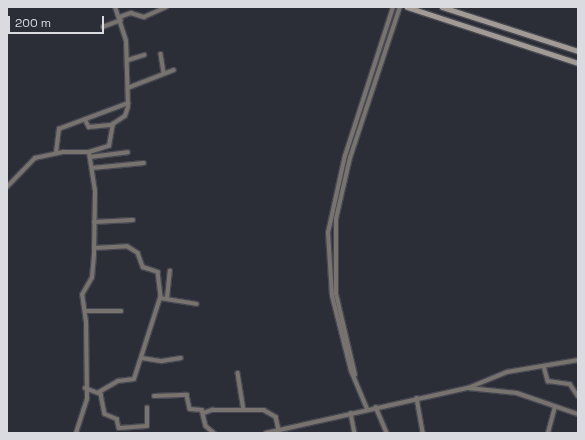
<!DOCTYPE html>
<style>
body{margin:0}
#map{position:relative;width:585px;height:440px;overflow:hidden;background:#2b2d37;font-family:"Space Grotesk",sans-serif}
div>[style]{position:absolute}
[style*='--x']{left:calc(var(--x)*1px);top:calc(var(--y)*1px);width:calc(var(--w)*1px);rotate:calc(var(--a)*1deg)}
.roads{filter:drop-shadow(1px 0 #474952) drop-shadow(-1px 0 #474952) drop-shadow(0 1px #474952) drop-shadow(0 -1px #474952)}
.street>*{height:3.5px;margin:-1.75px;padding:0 1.75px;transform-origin:1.75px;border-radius:1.75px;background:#78736f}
.secondary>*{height:4.5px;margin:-2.25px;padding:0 2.25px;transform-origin:2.25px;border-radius:2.25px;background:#a29a94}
span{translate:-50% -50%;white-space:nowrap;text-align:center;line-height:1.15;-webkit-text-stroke:3px #2b2d37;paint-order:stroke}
.frame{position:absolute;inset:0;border:8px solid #dadbe1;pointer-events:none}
.scale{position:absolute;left:8px;top:16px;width:96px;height:18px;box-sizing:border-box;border:2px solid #dadbe1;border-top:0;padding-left:5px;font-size:12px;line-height:14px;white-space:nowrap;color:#dadbe1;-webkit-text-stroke:3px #2b2d37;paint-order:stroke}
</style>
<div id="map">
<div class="roads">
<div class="street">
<i style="--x:120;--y:17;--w:12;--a:-20"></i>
<i style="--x:131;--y:13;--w:14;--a:17"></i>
<i style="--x:144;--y:17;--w:24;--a:-24"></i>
<i style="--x:103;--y:27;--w:19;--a:-21"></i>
<i style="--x:161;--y:54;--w:19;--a:81"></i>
<i style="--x:128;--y:60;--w:17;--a:-17"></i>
<i style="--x:128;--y:88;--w:49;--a:-21.4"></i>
<i style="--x:85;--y:119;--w:9;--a:63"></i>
<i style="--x:89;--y:127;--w:24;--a:-5"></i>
<i style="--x:56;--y:153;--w:24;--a:-83"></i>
<i style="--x:59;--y:129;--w:74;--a:-20.6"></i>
<i style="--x:90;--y:157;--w:38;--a:-7"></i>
<i style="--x:92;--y:168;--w:52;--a:-5.5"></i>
<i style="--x:7;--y:187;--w:40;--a:-46"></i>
<i style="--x:35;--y:158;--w:29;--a:-12"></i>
<i style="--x:63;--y:152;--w:26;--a:0"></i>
<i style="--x:89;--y:152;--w:21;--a:-17"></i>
<i style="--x:109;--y:146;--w:22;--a:-80"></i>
<i style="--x:113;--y:124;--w:14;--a:-34"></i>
<i style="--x:125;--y:116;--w:9;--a:-72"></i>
<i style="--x:128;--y:107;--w:66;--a:-91.7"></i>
<i style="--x:126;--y:41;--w:36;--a:-108"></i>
<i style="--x:94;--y:222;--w:39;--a:-3"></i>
<i style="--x:94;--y:248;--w:33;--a:-3"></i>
<i style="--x:127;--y:246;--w:13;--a:32"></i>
<i style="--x:138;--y:253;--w:15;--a:70"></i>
<i style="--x:143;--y:267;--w:16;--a:18"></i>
<i style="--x:158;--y:272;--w:25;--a:83"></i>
<i style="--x:167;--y:298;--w:27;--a:-84"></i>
<i style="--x:85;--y:311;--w:36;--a:0"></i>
<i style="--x:142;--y:358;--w:20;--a:9"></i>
<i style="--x:162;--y:361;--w:19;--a:-9"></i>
<i style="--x:544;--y:366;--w:16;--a:75"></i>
<i style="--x:548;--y:381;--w:22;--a:8"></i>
<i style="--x:570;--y:384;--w:14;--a:56"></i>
<i style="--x:238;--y:373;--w:36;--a:81"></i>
<i style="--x:355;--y:375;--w:83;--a:-103.2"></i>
<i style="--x:336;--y:294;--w:75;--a:-90"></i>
<i style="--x:336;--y:219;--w:63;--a:-77.1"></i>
<i style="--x:350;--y:158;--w:159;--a:-71.7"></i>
<i style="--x:85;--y:388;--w:17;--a:21"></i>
<i style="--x:101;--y:394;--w:20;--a:79"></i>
<i style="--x:105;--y:414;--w:13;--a:23"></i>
<i style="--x:117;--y:419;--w:9;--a:77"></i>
<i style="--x:119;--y:428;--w:28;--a:-4"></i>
<i style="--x:147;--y:426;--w:18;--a:-90"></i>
<i style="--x:468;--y:388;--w:42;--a:-22.3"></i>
<i style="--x:507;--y:372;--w:72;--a:-9.6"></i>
<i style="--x:99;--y:392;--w:22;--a:-30"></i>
<i style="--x:118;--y:381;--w:16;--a:-7"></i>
<i style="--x:134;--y:379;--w:85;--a:-72.2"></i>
<i style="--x:160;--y:298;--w:37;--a:9"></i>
<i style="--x:154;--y:396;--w:33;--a:-2"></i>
<i style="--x:187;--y:395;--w:14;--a:78"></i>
<i style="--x:190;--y:409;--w:12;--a:5"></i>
<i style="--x:202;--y:410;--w:16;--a:76"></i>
<i style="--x:206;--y:426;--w:11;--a:41"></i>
<i style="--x:417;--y:398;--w:36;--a:80"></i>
<i style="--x:376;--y:407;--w:28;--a:67"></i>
<i style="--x:367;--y:409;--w:41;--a:-112.8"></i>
<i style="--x:351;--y:371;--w:77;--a:-104.2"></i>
<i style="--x:332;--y:296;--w:63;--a:-93.6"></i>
<i style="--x:328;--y:233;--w:79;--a:-77.6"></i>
<i style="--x:345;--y:156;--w:157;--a:-72.1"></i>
<i style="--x:204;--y:413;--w:9;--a:-21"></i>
<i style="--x:212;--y:410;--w:52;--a:0"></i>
<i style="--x:264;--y:410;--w:14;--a:30"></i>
<i style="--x:276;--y:417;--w:13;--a:77"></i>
<i style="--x:351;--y:413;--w:20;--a:79"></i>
<i style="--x:76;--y:433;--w:36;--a:-72"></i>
<i style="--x:87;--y:399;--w:77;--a:-90.7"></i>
<i style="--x:86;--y:322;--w:27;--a:-98"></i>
<i style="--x:82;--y:295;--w:20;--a:-60"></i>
<i style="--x:92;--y:278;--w:23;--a:-85"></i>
<i style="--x:94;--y:255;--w:64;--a:-89.1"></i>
<i style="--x:95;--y:191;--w:39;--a:-99"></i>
<i style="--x:266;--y:433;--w:207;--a:-12.6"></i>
<i style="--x:468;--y:388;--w:49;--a:5.8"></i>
<i style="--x:517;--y:393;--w:65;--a:19"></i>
<i style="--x:548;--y:433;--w:27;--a:-75"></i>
</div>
<div class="secondary">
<i style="--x:407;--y:7;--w:180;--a:18.1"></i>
<i style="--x:442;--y:7;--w:143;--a:17.9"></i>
</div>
</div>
<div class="frame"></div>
<div class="scale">200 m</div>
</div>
